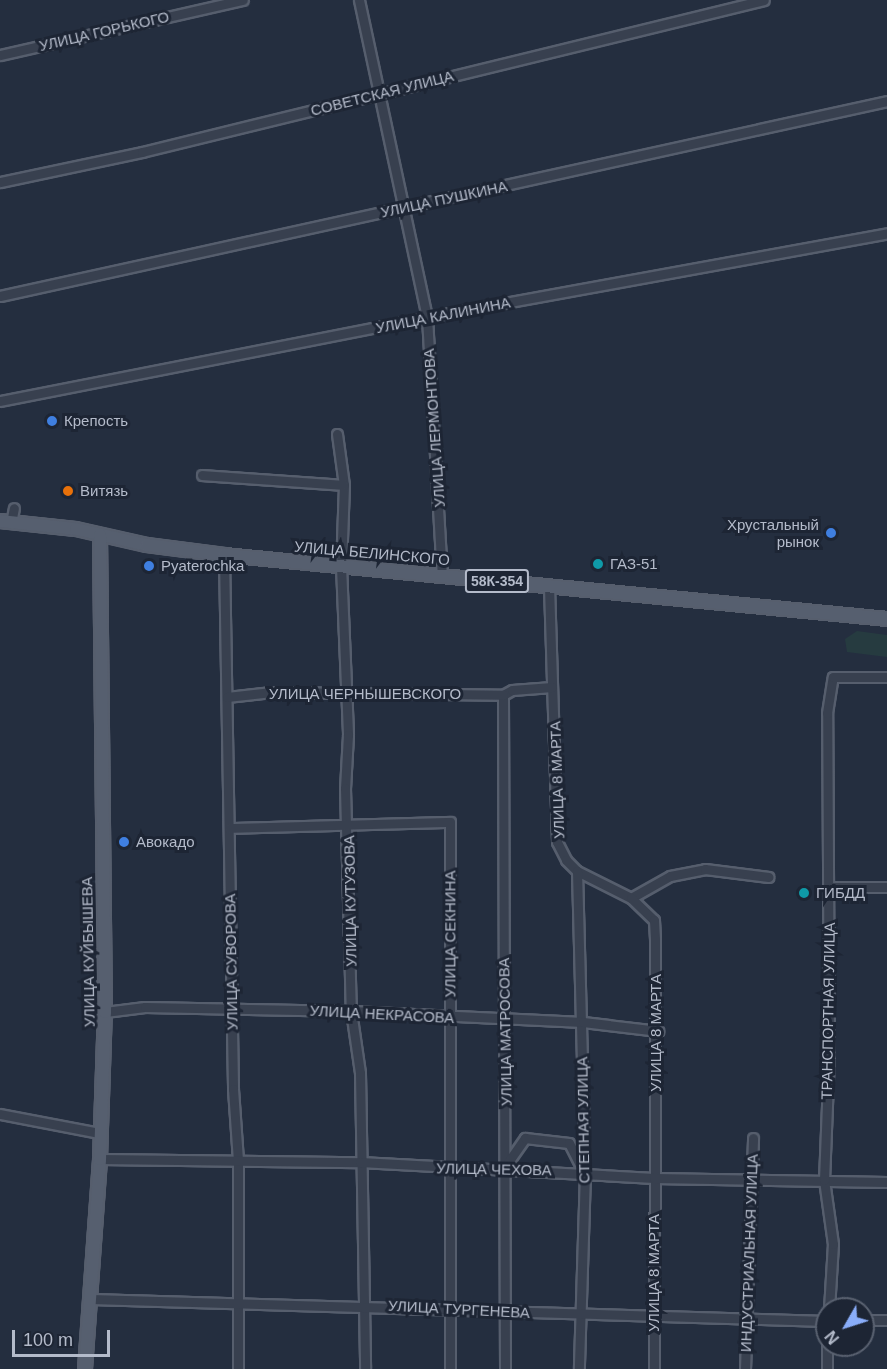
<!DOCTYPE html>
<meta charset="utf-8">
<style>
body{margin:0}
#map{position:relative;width:887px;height:1369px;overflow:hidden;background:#242e3f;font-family:Arial,sans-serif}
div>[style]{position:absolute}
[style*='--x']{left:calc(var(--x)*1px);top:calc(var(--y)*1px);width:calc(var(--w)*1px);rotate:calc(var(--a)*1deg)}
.green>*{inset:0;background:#263b40}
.roads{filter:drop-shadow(2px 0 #565e6d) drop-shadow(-2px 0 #565e6d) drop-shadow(0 2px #565e6d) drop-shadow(0 -2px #565e6d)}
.minor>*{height:9px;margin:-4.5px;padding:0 4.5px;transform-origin:4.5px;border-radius:4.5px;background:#38404f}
.major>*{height:12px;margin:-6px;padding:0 6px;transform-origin:6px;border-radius:6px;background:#565f6f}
.dots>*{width:16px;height:16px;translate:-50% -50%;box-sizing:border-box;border:3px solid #1d2534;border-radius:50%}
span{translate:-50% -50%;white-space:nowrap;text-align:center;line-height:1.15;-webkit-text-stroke:6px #1d2534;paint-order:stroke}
.shield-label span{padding:2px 4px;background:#1d2534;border:2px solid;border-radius:4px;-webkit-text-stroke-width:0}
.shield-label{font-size:14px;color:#b4bbca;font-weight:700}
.street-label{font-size:15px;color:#b4bbca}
.poi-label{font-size:15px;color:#b4bbca}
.left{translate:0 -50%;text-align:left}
.right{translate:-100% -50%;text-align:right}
.north{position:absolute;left:815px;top:1297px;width:60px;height:60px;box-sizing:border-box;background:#1d2534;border:2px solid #596170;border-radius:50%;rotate:231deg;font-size:16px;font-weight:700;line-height:24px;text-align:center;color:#b4bbca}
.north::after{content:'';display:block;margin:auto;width:21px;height:27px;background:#89adfa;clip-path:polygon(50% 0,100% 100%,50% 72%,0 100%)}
.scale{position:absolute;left:12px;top:1330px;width:98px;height:27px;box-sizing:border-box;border:3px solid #b4bbca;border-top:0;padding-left:8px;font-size:18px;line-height:21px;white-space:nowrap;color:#b4bbca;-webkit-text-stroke:4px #1d2534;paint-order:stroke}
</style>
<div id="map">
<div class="green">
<i style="clip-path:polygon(857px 631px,887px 635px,887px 657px,847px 652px,845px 639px)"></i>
</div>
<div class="roads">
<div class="minor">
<i style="--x:359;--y:0;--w:324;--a:77.9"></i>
<i style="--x:427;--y:317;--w:258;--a:86.7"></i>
<i style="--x:0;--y:55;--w:249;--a:-12.8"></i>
<i style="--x:0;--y:182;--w:145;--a:-11.9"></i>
<i style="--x:142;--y:152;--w:640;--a:-13.73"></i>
<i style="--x:0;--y:296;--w:908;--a:-12.4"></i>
<i style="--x:0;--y:401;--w:435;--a:-11.1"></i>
<i style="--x:427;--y:317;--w:468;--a:-10.3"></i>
<i style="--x:337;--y:434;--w:51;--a:82.2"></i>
<i style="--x:344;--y:485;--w:81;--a:92.1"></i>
<i style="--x:341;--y:566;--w:169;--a:87.6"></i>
<i style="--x:348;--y:735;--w:53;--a:93.2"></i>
<i style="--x:345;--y:788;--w:223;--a:88.5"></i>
<i style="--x:351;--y:1011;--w:63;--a:81.7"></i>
<i style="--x:360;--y:1073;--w:296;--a:89"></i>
<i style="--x:202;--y:475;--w:142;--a:4"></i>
<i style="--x:11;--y:523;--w:15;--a:-79"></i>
<i style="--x:224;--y:555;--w:534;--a:89.03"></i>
<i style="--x:233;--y:1089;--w:71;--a:86"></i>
<i style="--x:238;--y:1160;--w:209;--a:90"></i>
<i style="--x:549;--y:586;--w:256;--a:88.2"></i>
<i style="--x:557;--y:842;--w:20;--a:63"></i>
<i style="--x:566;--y:860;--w:16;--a:45"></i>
<i style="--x:577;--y:871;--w:60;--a:26.6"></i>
<i style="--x:631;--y:898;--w:45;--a:-29.4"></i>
<i style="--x:670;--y:876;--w:36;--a:-11"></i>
<i style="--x:705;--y:869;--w:64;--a:7.2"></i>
<i style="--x:503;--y:695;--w:674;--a:89.83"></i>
<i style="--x:503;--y:695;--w:10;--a:-29"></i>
<i style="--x:512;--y:690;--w:40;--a:-4.3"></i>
<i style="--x:227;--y:697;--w:45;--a:-6.3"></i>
<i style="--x:272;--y:692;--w:231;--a:0.7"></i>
<i style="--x:229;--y:828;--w:221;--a:-1.6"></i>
<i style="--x:450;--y:822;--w:547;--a:90"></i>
<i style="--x:577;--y:871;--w:302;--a:88.5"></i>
<i style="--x:585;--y:1173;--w:196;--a:91.8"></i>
<i style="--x:828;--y:887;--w:59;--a:0"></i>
<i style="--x:631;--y:898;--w:32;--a:44"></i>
<i style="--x:654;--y:920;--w:19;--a:87"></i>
<i style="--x:655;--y:939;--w:430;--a:90.1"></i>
<i style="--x:105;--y:1012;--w:40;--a:-7.1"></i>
<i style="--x:145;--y:1007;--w:206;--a:1.1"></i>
<i style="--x:351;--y:1011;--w:232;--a:2.7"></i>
<i style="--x:583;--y:1022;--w:76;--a:6.8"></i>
<i style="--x:0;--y:1114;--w:102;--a:10.8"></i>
<i style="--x:100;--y:1159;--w:260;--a:0.7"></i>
<i style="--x:360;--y:1162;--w:294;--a:3.1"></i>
<i style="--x:654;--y:1178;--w:233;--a:1"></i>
<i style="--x:504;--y:1168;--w:37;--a:-55"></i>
<i style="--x:525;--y:1138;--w:44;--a:6.5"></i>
<i style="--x:569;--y:1143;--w:31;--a:63"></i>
<i style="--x:91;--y:1299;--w:736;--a:1.71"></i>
<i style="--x:829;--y:1309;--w:65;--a:-86.5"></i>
<i style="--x:833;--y:1244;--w:65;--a:-98"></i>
<i style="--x:824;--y:1180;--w:123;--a:-87.7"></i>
<i style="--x:829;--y:1057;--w:344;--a:-90.3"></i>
<i style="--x:827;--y:713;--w:36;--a:-81"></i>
<i style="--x:833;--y:677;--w:54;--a:0"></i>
<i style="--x:863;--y:1320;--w:24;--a:0"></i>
<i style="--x:745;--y:1369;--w:231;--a:-88"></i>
<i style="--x:827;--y:1369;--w:24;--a:-90"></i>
</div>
<div class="major">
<i style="--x:0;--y:521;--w:76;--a:6"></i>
<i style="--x:76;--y:529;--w:73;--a:12.7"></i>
<i style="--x:147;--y:545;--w:78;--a:7.4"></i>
<i style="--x:224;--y:555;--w:666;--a:5.51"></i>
<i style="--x:85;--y:1369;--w:211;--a:-85.9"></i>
<i style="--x:100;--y:1159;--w:147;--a:-88.1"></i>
<i style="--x:105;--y:1012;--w:477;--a:-90.6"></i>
</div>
</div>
<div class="dots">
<i style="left:52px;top:421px;background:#3f7fe0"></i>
<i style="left:68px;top:491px;background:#e8710a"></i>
<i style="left:831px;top:533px;background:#3f7fe0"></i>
<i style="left:598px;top:564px;background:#0f9aa8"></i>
<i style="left:149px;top:566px;background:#3f7fe0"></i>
<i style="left:124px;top:842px;background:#3f7fe0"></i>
<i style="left:804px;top:893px;background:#0f9aa8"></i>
</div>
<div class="shield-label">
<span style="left:497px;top:581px">58К-354</span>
</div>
<div class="street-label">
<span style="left:104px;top:31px;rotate:-13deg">УЛИЦА ГОРЬКОГО</span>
<span style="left:382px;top:93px;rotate:-14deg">СОВЕТСКАЯ УЛИЦА</span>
<span style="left:444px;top:199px;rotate:-12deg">УЛИЦА ПУШКИНА</span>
<span style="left:443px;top:315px;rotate:-11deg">УЛИЦА КАЛИНИНА</span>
<span style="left:434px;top:428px;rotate:-94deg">УЛИЦА ЛЕРМОНТОВА</span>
<span style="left:372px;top:553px;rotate:5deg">УЛИЦА БЕЛИНСКОГО</span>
<span style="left:365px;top:694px">УЛИЦА ЧЕРНЫШЕВСКОГО</span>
<span style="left:557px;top:780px;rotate:-92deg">УЛИЦА 8 МАРТА</span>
<span style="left:350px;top:901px;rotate:-91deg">УЛИЦА КУТУЗОВА</span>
<span style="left:450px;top:934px;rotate:-90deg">УЛИЦА СЕКНИНА</span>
<span style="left:88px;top:952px;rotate:-91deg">УЛИЦА КУЙБЫШЕВА</span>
<span style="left:231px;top:962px;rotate:-91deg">УЛИЦА СУВОРОВА</span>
<span style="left:828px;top:1011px;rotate:-89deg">ТРАНСПОРТНАЯ УЛИЦА</span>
<span style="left:382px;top:1014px;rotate:3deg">УЛИЦА НЕКРАСОВА</span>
<span style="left:505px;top:1032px;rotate:-91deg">УЛИЦА МАТРОСОВА</span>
<span style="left:656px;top:1033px;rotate:-90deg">УЛИЦА 8 МАРТА</span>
<span style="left:583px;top:1120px;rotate:-91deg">СТЕПНАЯ УЛИЦА</span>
<span style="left:494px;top:1169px;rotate:1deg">УЛИЦА ЧЕХОВА</span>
<span style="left:749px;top:1253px;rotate:-88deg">ИНДУСТРИАЛЬНАЯ УЛИЦА</span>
<span style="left:654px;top:1273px;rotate:-90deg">УЛИЦА 8 МАРТА</span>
<span style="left:459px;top:1309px;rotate:3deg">УЛИЦА ТУРГЕНЕВА</span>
</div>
<div class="poi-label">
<span class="left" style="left:64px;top:421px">Крепость</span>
<span class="left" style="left:80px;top:491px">Витязь</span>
<span class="right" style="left:819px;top:533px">Хрустальный<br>рынок</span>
<span class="left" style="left:610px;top:564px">ГАЗ-51</span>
<span class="left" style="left:161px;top:566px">Pyaterochka</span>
<span class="left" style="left:136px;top:842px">Авокадо</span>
<span class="left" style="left:816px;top:893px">ГИБДД</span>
</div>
<div class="north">N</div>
<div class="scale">100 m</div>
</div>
